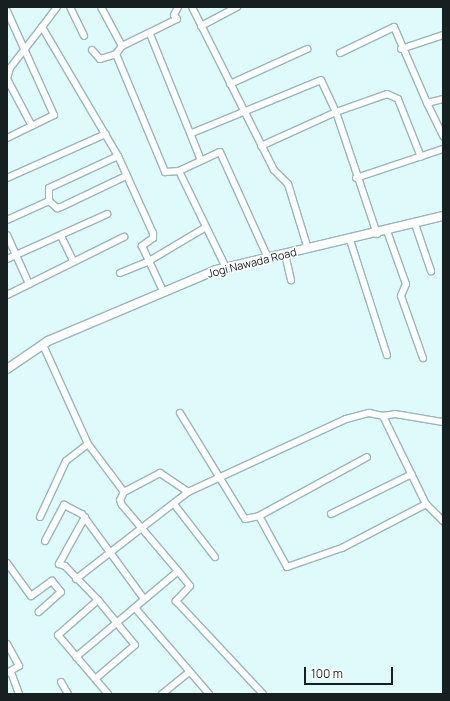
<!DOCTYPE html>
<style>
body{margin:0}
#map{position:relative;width:450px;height:701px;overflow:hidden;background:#defafb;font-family:Manrope,sans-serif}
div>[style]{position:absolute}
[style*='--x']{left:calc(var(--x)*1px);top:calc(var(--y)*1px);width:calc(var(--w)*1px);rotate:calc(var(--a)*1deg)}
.roads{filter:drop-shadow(1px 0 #9cb6b7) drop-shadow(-1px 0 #9cb6b7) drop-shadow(0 1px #9cb6b7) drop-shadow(0 -1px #9cb6b7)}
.minor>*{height:6px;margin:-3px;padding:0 3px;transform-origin:3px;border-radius:3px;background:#fff}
.tertiary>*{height:8px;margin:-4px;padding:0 4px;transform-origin:4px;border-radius:4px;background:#fff}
span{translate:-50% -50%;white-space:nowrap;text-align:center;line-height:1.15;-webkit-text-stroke:3px #fff;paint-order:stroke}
.street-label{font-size:11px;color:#162020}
.frame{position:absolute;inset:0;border:8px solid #162020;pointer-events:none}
.scale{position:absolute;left:304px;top:667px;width:89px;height:18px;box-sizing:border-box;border:2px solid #162020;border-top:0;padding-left:5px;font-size:12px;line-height:14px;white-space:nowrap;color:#162020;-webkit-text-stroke:3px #fff;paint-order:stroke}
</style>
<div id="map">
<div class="roads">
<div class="minor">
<i style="--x:70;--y:7;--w:32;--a:64"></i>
<i style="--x:101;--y:7;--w:44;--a:61.7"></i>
<i style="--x:192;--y:7;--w:182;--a:63.3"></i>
<i style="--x:274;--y:170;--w:20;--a:45"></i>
<i style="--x:288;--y:184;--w:68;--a:72.9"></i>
<i style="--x:7;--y:11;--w:114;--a:65.7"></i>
<i style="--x:54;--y:115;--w:52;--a:153.9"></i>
<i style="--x:201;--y:26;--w:41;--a:-27.8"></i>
<i style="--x:42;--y:27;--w:25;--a:-53"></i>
<i style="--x:150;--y:34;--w:136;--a:68"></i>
<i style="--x:401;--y:49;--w:44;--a:-18.4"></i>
<i style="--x:92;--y:50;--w:12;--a:48"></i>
<i style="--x:100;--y:59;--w:17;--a:-17"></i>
<i style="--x:116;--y:54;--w:10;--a:-53"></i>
<i style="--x:122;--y:46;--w:61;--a:-26.1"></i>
<i style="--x:177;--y:19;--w:5;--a:-127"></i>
<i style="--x:174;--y:15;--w:9;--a:-63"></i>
<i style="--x:340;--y:53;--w:60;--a:-25.7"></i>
<i style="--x:394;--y:27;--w:83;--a:66.5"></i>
<i style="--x:427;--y:103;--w:16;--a:-14"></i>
<i style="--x:116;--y:54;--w:128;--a:67.4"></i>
<i style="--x:165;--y:172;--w:14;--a:-4"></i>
<i style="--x:179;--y:171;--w:45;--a:-24.9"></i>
<i style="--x:220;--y:152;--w:116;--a:65.6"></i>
<i style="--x:7;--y:79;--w:11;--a:-75"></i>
<i style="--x:10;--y:68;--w:52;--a:-52"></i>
<i style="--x:42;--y:27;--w:150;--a:59.5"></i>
<i style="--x:118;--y:156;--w:85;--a:65.6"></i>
<i style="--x:153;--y:233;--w:5;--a:90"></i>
<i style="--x:153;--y:238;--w:14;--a:144"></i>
<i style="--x:142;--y:246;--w:50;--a:65"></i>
<i style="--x:7;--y:79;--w:53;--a:62"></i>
<i style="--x:230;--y:84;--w:85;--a:-24.4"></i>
<i style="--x:427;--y:103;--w:37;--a:64"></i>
<i style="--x:192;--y:133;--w:139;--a:-22.3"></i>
<i style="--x:321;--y:80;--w:35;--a:65"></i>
<i style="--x:336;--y:112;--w:129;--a:71.4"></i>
<i style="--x:261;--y:146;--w:82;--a:-24.4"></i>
<i style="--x:336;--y:112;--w:54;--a:-19.4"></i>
<i style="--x:387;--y:94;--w:12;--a:24"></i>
<i style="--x:398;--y:99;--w:62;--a:68.4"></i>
<i style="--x:118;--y:156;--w:76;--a:155.1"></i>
<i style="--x:49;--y:188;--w:13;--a:90"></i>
<i style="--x:49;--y:201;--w:11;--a:41"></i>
<i style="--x:57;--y:208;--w:4;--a:-14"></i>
<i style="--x:61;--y:207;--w:72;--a:-25.5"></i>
<i style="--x:179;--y:171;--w:108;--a:64.1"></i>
<i style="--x:7;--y:178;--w:108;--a:-24"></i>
<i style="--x:356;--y:178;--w:92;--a:-18.4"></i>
<i style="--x:7;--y:220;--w:46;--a:-24.3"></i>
<i style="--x:415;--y:224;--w:50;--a:71.2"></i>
<i style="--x:387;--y:231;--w:56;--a:70.3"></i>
<i style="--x:406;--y:284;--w:13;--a:113"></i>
<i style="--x:401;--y:296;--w:66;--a:70.5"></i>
<i style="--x:7;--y:235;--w:54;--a:65.8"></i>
<i style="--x:61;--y:236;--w:28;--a:64"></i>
<i style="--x:350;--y:240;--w:121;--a:72.2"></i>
<i style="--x:285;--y:254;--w:27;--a:77"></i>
<i style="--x:7;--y:259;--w:110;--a:-24.2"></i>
<i style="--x:120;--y:273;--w:31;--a:-22"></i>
<i style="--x:149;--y:261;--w:66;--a:-30.8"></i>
<i style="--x:7;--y:295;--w:131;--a:-26.4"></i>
<i style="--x:43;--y:345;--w:109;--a:65.6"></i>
<i style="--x:88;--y:444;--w:60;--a:53.1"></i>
<i style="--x:180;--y:413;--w:124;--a:58.5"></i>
<i style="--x:245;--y:519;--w:14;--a:-12"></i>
<i style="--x:259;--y:516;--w:123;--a:-28.6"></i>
<i style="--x:383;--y:416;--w:98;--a:64"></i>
<i style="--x:426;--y:504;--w:24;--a:45"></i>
<i style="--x:174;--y:504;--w:67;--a:52.3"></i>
<i style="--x:331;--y:514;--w:90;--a:-26.3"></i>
<i style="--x:259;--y:516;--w:58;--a:61.2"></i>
<i style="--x:287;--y:567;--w:58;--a:-19.1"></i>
<i style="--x:342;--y:548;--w:95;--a:-27.6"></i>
<i style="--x:40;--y:517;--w:62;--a:-65.1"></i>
<i style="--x:66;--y:461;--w:28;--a:-38"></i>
<i style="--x:85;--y:517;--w:54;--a:119"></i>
<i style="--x:59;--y:564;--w:6;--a:18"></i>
<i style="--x:65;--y:566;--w:47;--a:45.9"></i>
<i style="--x:98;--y:600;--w:58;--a:50.6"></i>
<i style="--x:135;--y:645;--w:52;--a:139.6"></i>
<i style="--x:45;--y:541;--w:41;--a:-62.2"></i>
<i style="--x:64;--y:505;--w:20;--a:27"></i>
<i style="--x:82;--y:514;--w:105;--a:53.9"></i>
<i style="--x:7;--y:563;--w:41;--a:54"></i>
<i style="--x:31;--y:596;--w:26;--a:-36"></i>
<i style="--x:52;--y:581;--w:14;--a:51"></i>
<i style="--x:61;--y:592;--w:30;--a:138"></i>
<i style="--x:178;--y:571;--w:19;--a:51"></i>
<i style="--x:190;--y:586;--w:21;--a:133"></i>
<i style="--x:176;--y:601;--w:127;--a:46.9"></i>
<i style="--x:76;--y:579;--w:142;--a:-37.8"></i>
<i style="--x:188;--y:492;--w:174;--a:-24.8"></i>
<i style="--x:346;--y:419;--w:24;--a:-15"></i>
<i style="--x:369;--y:413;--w:14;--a:12"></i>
<i style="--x:383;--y:416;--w:12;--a:-9"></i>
<i style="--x:395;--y:414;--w:49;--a:9.5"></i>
<i style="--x:98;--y:600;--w:53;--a:138.8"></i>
<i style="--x:58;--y:635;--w:77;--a:49.7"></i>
<i style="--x:136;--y:609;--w:112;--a:49.3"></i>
<i style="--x:7;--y:644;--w:25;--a:61"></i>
<i style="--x:19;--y:666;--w:14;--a:150"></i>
<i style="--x:76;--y:657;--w:133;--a:-40.1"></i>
<i style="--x:178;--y:571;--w:87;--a:-130.3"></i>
<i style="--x:122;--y:505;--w:5;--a:-112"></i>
<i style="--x:120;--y:500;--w:9;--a:-63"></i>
<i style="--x:124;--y:492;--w:41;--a:-27.8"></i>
<i style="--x:160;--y:473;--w:34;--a:34"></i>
<i style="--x:11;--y:672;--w:23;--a:70"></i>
<i style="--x:61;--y:682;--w:14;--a:60"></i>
<i style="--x:162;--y:694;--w:35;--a:-39"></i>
</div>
<div class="tertiary">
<i style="--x:7;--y:369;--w:50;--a:-34.3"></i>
<i style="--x:48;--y:341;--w:182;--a:-22.9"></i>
<i style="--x:216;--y:270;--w:233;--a:-13.4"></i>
</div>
</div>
<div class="street-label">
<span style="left:252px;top:263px;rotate:-14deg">Jogi Nawada Road</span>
</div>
<div class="frame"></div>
<div class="scale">100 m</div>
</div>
